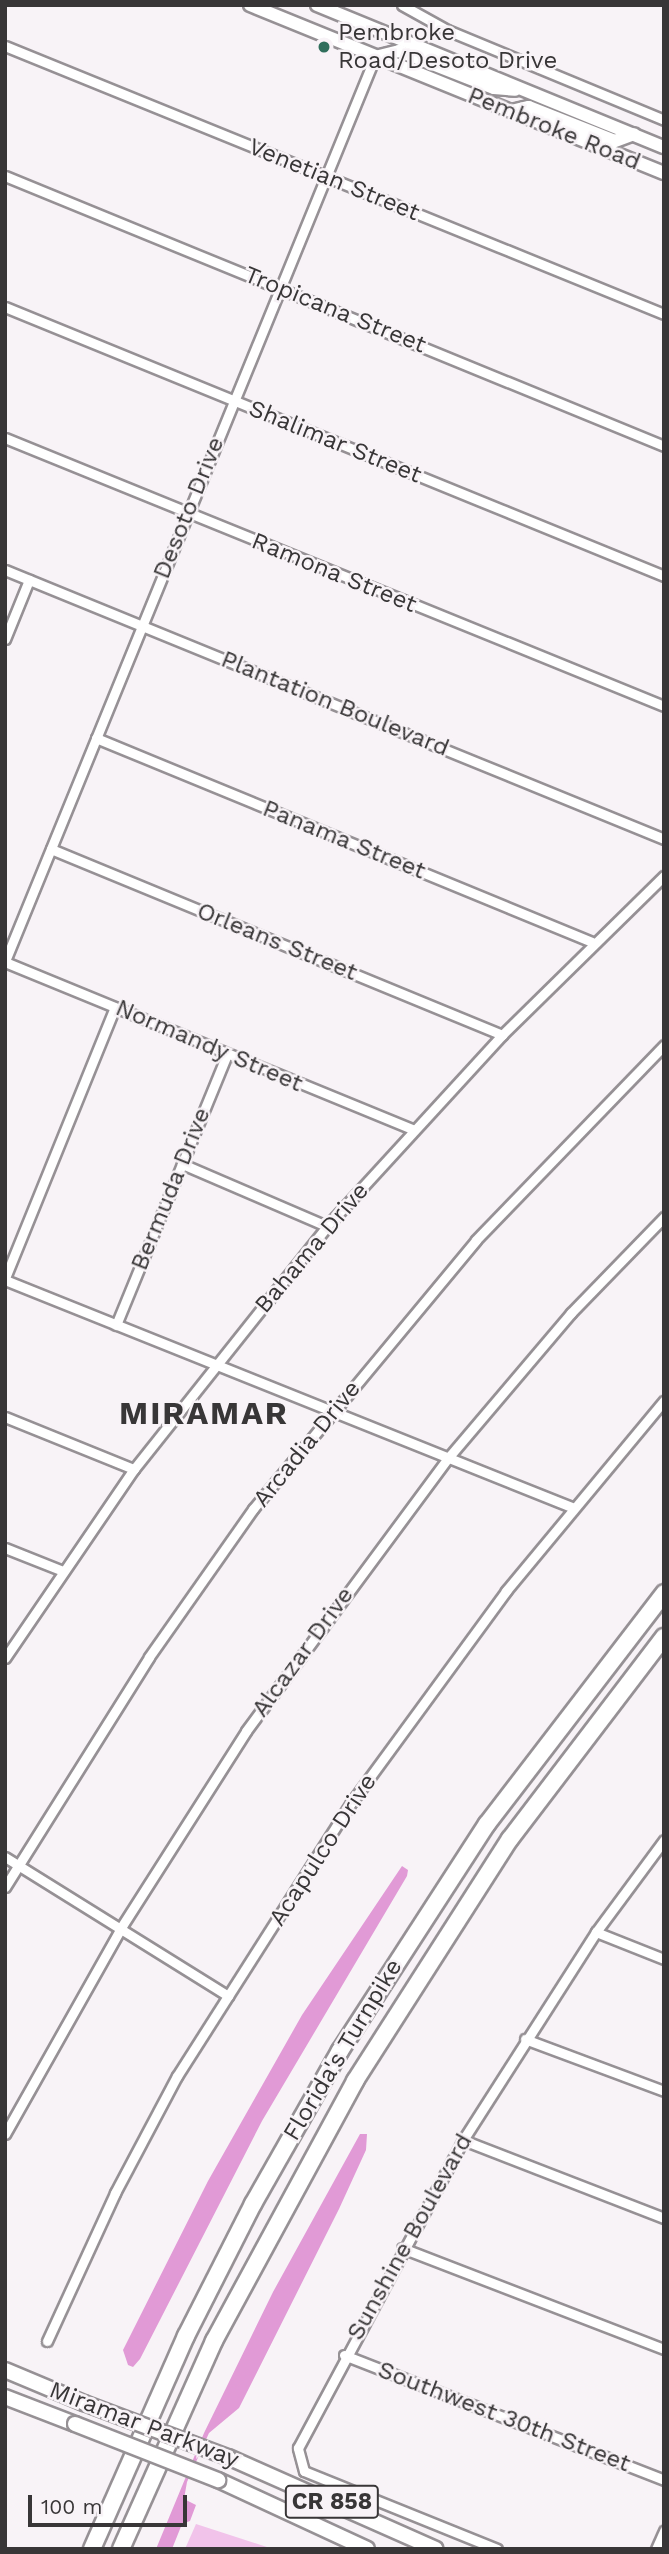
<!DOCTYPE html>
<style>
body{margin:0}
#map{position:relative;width:669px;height:2554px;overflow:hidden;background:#f8f3f7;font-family:"Work Sans",sans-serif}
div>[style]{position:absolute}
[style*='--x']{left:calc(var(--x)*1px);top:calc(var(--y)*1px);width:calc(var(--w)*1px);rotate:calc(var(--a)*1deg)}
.green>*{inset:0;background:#f1c3ea}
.water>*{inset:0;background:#e19ad6}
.roads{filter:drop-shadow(2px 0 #969195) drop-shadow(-2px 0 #969195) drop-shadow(0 2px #969195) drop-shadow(0 -2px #969195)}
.minor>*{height:9px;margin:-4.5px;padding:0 4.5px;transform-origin:4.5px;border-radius:4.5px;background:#fff}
.secondary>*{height:12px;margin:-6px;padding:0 6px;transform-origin:6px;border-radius:6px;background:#fff}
.primary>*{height:14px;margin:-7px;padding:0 7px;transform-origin:7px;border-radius:7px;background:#fff}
.motorway>*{height:16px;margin:-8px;padding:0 8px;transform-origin:8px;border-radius:8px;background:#fff}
.bridges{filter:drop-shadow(2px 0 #969195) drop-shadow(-2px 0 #969195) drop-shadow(0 2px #969195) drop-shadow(0 -2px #969195)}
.primary-bridge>*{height:14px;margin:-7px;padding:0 7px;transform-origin:7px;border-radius:7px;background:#fff}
.dots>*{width:19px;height:19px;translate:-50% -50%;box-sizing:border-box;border:4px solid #f8f3f7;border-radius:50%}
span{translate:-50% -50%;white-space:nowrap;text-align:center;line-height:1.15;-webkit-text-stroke:5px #f8f3f7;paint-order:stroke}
.shield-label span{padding:2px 5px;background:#f8f3f7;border:2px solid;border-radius:5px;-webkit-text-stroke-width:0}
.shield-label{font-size:23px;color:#383637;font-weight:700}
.poi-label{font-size:24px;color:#383637}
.left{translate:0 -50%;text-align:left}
.street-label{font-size:24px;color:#383637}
.district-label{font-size:32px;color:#383637;font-weight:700;letter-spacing:2px}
.frame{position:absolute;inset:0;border:7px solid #383637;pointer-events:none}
.scale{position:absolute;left:28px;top:2495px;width:159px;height:32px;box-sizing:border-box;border:4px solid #383637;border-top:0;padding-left:9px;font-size:21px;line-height:24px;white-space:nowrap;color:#383637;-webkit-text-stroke:5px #f8f3f7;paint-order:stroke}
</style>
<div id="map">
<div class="green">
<i style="clip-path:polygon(196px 2524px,273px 2549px,185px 2549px)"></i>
</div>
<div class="water">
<i style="clip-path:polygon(402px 1866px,408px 1870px,407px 1876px,262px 2121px,140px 2359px,133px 2367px,128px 2365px,123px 2350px,208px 2181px,302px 2015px)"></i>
<i style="clip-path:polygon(360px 2134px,367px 2134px,366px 2150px,339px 2209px,239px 2408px,209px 2433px,187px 2482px,184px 2499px,196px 2505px,190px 2521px,182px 2524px,172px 2549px,156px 2549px,204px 2433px,273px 2292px)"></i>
</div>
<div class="roads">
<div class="minor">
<i style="--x:402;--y:5;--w:51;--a:29.1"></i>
<i style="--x:447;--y:30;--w:235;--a:22.5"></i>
<i style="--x:5;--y:46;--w:711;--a:22.13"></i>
<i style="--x:5;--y:176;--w:712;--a:22.28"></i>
<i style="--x:5;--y:307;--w:712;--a:22.2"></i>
<i style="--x:5;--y:438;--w:711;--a:22.13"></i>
<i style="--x:5;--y:570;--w:712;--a:22.2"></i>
<i style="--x:5;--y:639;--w:64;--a:-67.9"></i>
<i style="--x:96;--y:738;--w:536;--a:22.36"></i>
<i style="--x:51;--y:849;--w:488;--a:22.4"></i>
<i style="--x:5;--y:961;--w:977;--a:-67.74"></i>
<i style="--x:5;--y:962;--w:441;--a:22.3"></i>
<i style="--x:182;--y:1164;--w:158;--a:23.2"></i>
<i style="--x:5;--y:1278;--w:292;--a:-67.9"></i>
<i style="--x:5;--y:1280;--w:613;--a:21.84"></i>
<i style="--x:116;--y:1325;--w:293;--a:-67.7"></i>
<i style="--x:5;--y:1417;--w:139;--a:22"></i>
<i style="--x:5;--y:1548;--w:62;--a:21.6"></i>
<i style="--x:5;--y:1658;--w:229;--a:-55.7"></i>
<i style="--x:134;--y:1469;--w:310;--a:-51.5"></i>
<i style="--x:327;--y:1226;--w:259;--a:-47.5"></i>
<i style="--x:502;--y:1035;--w:227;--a:-44.5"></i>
<i style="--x:5;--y:1857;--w:263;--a:31.9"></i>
<i style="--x:5;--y:1887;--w:271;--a:-57.9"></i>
<i style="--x:149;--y:1657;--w:181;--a:-54.9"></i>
<i style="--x:253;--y:1509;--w:349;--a:-50.3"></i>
<i style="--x:476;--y:1240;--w:271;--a:-46"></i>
<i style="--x:596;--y:1932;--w:73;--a:21.7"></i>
<i style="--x:525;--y:2039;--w:148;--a:20.5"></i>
<i style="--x:5;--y:2134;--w:239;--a:-60.6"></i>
<i style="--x:122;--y:1926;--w:231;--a:-57.5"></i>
<i style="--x:246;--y:1731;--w:340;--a:-53.5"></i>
<i style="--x:448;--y:1458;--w:190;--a:-49.7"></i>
<i style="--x:571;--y:1313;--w:134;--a:-45.9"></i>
<i style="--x:463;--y:2140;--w:216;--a:21.2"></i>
<i style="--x:402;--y:2248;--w:281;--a:21.1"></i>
<i style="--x:47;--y:2341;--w:163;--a:-65.3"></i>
<i style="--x:115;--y:2193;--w:132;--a:-62.1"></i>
<i style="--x:177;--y:2076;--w:324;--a:-57.5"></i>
<i style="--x:351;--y:1803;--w:263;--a:-53.8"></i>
<i style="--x:506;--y:1591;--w:247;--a:-50.3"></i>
<i style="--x:344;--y:2355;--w:344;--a:21.3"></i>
<i style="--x:497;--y:2549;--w:208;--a:-158"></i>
<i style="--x:304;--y:2471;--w:24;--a:-105"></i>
<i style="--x:298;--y:2448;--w:349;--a:-61.8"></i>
<i style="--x:463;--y:2140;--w:247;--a:-57.4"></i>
<i style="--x:596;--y:1932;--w:114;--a:-53.5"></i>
<i style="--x:656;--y:2549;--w:20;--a:-66"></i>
</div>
<div class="secondary">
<i style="--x:250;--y:5;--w:447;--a:22.1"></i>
<i style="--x:317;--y:5;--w:375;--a:22.3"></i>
<i style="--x:375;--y:57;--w:25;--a:-14"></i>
<i style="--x:399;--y:51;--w:102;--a:21.3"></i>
<i style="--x:494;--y:88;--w:21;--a:5"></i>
<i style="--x:511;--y:111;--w:18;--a:-13"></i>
<i style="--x:529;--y:107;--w:92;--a:21.6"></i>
<i style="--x:615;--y:141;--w:20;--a:-20"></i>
</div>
<div class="primary">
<i style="--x:5;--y:2370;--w:86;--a:22.7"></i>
<i style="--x:5;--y:2397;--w:75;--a:21.1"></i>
<i style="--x:228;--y:2457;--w:227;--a:23.9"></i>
<i style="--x:218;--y:2480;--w:164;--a:24.8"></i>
</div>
<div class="motorway">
<i style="--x:92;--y:2549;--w:233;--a:-66.2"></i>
<i style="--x:186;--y:2336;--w:148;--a:-63.1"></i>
<i style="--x:253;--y:2204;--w:176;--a:-60.4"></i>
<i style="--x:340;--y:2051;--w:270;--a:-57.1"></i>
<i style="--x:487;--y:1824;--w:291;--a:-52.5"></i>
<i style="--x:121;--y:2549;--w:228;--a:-65.9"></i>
<i style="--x:214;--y:2341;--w:296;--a:-61.5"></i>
<i style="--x:355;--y:2081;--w:287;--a:-57.4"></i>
<i style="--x:510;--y:1839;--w:254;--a:-52.7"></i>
</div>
</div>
<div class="bridges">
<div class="primary-bridge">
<i style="--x:84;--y:2403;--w:154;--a:20.6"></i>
<i style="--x:75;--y:2424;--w:154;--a:21.4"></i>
</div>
</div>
<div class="dots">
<i style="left:324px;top:47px;background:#306f5c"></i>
</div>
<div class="shield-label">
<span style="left:332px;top:2502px">CR 858</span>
</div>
<div class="poi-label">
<span class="left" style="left:338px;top:47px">Pembroke<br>Road/Desoto Drive</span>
</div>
<div class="street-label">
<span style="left:554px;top:129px;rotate:22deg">Pembroke Road</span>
<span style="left:334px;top:180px;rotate:22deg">Venetian Street</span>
<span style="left:335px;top:310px;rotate:22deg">Tropicana Street</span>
<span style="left:335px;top:442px;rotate:22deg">Shalimar Street</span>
<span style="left:189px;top:508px;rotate:-68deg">Desoto Drive</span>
<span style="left:334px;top:573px;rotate:22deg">Ramona Street</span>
<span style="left:335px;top:704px;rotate:22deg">Plantation Boulevard</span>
<span style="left:344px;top:840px;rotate:22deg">Panama Street</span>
<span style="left:277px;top:942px;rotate:22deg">Orleans Street</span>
<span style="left:209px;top:1046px;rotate:23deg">Normandy Street</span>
<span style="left:171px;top:1189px;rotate:-68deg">Bermuda Drive</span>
<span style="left:312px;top:1248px;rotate:-50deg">Bahama Drive</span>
<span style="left:307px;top:1444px;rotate:-51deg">Arcadia Drive</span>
<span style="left:303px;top:1652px;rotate:-54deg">Alcazar Drive</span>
<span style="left:323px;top:1850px;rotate:-57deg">Acapulco Drive</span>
<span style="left:343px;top:2050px;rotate:-59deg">Florida's Turnpike</span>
<span style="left:410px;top:2237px;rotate:-61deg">Sunshine Boulevard</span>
<span style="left:504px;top:2417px;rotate:21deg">Southwest 30th Street</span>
<span style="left:144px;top:2425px;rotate:21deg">Miramar Parkway</span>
</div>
<div class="district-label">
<span style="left:204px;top:1413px">MIRAMAR</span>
</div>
<div class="frame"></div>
<div class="scale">100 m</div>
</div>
